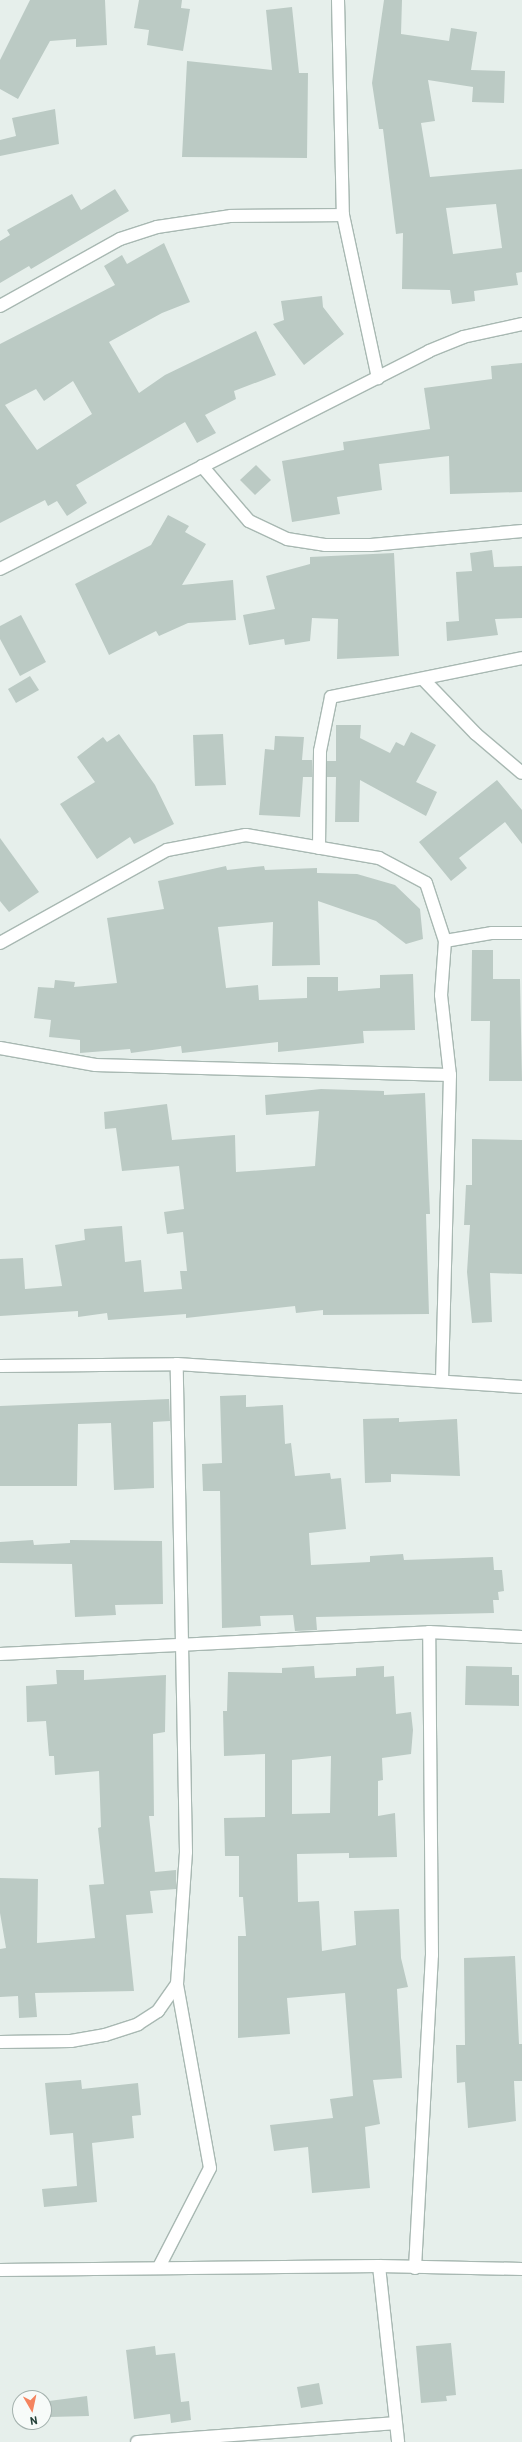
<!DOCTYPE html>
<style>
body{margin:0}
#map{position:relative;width:522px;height:2442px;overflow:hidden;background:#e6efeb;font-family:Barlow,sans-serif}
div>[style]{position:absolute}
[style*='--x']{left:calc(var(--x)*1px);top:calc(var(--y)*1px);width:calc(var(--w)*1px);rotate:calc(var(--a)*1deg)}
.building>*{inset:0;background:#bbcac4}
.roads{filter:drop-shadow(1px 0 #a8b8b2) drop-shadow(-1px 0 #a8b8b2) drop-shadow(0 1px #a8b8b2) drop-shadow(0 -1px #a8b8b2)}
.minor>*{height:12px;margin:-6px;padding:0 6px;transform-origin:6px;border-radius:6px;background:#fff}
span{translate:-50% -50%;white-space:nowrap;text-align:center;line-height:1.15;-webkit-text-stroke:3.5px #f7fbf9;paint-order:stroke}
.north{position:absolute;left:12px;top:2390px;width:40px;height:40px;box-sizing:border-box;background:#f7fbf9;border:1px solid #a3b1ad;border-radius:50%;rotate:171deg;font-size:11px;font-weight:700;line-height:16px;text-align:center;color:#24423a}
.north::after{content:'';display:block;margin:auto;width:14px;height:18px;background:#f4845f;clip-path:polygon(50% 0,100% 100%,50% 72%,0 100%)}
</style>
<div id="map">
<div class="building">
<i style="clip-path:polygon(30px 0,105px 0,107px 45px,76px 47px,76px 39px,50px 41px,18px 99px,0 89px,0 60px)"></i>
<i style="clip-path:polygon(139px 0,182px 0,181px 8px,190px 9px,183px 51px,147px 45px,149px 30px,134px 28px)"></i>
<i style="clip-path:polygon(evenodd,384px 0,402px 0,401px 34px,449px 41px,451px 28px,477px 32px,471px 70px,505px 71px,504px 103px,472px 102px,473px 87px,428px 80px,435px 121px,421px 123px,430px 177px,522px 169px,522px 272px,516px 273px,518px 285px,474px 291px,475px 301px,452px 304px,450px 290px,402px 289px,403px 233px,396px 234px,383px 129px,379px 129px,372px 83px,384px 0,496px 204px,502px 248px,453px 254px,446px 208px,496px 204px)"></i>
<i style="clip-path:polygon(292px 7px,299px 73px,308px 73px,307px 158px,182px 157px,187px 61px,272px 70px,266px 10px)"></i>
<i style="clip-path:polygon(55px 109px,59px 144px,0 156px,0 140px,16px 136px,12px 118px)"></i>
<i style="clip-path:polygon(115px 189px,129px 211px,31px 269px,29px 266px,0 283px,0 241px,10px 235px,7px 230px,72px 194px,81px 210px)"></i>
<i style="clip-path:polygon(evenodd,164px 243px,190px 302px,162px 313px,109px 342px,139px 393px,165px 375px,256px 331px,276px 375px,234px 391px,236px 399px,205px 415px,216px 433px,197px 443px,185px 422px,76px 485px,87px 503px,67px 516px,57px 501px,48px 506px,45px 500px,0 523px,0 344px,115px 285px,104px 266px,122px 255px,127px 264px,164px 243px,73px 381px,92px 414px,37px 450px,5px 405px,36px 389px,44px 401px,73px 381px)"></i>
<i style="clip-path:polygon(322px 296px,323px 307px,344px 334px,304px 365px,273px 324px,284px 320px,281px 301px)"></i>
<i style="clip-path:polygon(522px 363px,522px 492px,450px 494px,449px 456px,379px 464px,382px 490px,337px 497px,340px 514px,292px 522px,282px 461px,344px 450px,343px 442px,430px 429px,424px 388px,492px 379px,491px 366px)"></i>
<i style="clip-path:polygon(256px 465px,271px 480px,255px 495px,240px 480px)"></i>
<i style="clip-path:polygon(168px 515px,189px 526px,185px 532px,206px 544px,182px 585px,233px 580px,236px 620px,188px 623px,159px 636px,156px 631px,109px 655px,75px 584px,151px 545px)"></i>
<i style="clip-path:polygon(492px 550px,494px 567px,522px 566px,522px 618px,495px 619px,498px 635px,447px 641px,446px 622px,459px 621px,456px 572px,472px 571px,470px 553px)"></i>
<i style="clip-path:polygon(394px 553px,399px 656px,337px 659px,338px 619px,312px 618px,310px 641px,285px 645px,284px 639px,249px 645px,243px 615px,275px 609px,266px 576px,310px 564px,310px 557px)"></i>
<i style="clip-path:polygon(21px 615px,46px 662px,20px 676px,0 639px,0 626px)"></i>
<i style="clip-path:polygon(30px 676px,39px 690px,16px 703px,8px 689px)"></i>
<i style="clip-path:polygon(336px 725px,361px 725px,360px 738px,390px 753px,396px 742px,404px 746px,411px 732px,436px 745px,416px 782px,437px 792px,426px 816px,360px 780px,359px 822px,335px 822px,336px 777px,327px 777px,327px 761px,336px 761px)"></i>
<i style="clip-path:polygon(119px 734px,155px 785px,174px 824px,134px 844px,130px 837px,97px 859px,60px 804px,95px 782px,77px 757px,103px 737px,107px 742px)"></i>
<i style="clip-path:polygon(223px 734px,226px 785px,195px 786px,193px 735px)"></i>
<i style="clip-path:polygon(275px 736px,304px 737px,302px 760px,312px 760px,312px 777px,303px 777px,300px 817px,259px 815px,265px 749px,274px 750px)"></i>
<i style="clip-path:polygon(497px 780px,522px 810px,522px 844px,505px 822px,459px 858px,467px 868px,451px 881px,419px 842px)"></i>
<i style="clip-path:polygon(0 838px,39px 892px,9px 912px,0 901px)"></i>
<i style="clip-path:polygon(226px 866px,227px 870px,264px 866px,265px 870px,317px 868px,317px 873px,357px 874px,395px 885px,420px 909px,423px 939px,406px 944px,376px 921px,318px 901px,320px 965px,272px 966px,273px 922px,218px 927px,226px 988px,258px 985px,259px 1000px,307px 998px,307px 977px,338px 977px,338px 991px,380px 988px,380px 975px,413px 974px,415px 1030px,363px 1031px,364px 1043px,278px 1052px,278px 1042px,182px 1053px,181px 1046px,131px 1053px,130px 1049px,80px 1053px,80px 1040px,49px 1037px,51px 1020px,34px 1018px,38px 987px,54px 988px,55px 980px,75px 982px,74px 987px,117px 983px,107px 918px,164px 909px,158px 881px)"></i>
<i style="clip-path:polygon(472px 950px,493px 950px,493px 979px,520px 979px,522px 1081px,489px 1081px,490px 1021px,471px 1021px)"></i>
<i style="clip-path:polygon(321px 1089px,384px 1091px,384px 1095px,425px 1093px,430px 1214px,426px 1214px,429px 1314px,323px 1315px,323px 1310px,296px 1313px,295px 1306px,186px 1318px,186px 1314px,108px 1320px,107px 1313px,78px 1317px,78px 1311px,0 1316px,0 1259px,23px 1258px,25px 1289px,62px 1286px,55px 1245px,85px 1240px,84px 1229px,122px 1226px,125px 1262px,141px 1260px,144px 1292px,182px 1289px,180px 1271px,187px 1271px,183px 1232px,167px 1234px,164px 1212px,184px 1209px,179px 1166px,122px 1171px,116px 1128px,105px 1129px,104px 1112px,167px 1104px,172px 1140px,235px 1135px,236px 1172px,315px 1166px,319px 1111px,266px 1115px,265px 1095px)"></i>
<i style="clip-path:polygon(472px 1139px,522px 1140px,522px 1274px,490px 1273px,492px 1322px,472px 1323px,467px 1272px,470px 1225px,464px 1225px,466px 1185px,472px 1185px)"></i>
<i style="clip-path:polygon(246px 1395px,246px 1407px,283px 1405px,285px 1444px,291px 1443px,295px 1476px,330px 1473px,331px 1479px,341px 1478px,346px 1529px,309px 1533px,311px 1565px,370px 1562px,370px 1556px,403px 1554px,404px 1560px,493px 1557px,494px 1570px,502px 1570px,504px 1591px,498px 1592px,499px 1600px,493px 1600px,494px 1613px,316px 1617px,317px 1630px,295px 1631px,293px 1615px,260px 1616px,261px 1626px,222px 1628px,220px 1491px,203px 1491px,202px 1464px,222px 1463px,220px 1396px)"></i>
<i style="clip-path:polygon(169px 1399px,170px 1421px,153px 1422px,154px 1488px,114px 1490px,111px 1423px,78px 1424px,77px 1486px,0 1486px,0 1406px)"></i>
<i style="clip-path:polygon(399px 1418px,399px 1422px,457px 1419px,460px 1476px,391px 1474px,391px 1482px,365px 1483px,363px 1419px)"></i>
<i style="clip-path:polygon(33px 1540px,34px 1545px,70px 1543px,70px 1540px,162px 1541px,163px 1604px,115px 1605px,116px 1615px,75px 1617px,72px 1564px,0 1563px,0 1542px)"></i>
<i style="clip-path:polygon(evenodd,314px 1666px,315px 1678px,356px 1676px,356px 1668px,384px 1666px,384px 1677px,394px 1676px,396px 1714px,411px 1712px,413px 1730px,411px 1754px,382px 1758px,383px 1780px,378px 1781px,378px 1816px,395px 1813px,397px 1857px,349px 1858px,349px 1853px,297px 1854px,298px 1902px,319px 1901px,322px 1951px,356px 1945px,354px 1911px,399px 1909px,401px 1958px,408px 1987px,397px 1989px,402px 2078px,373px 2080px,380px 2124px,365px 2127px,370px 2188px,312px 2193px,308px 2147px,274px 2151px,270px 2125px,333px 2118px,330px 2099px,353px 2096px,345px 1993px,287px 1998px,290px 2034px,238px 2038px,238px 1936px,246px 1936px,243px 1897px,239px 1897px,239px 1856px,225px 1856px,224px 1818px,265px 1817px,265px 1754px,224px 1756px,223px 1711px,227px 1711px,228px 1672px,282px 1673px,282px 1668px,314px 1666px,331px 1756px,330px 1813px,292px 1814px,292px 1760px,331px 1756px)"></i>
<i style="clip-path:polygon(466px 1666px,512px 1667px,512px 1675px,519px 1675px,519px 1706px,465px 1705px)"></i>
<i style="clip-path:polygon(56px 1670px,84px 1670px,84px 1680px,166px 1675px,165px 1732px,153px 1734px,154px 1816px,149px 1816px,155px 1872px,176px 1870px,176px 1889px,150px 1891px,153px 1913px,126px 1915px,134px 1991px,35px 1993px,37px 2017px,19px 2018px,18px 1996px,0 1997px,0 1949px,6px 1948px,0 1913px,0 1878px,38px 1879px,37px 1943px,95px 1938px,89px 1885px,104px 1884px,98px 1828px,101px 1827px,99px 1771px,55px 1775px,54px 1756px,49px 1756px,46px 1721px,27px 1722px,26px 1686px,57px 1684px)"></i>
<i style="clip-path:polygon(515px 1956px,519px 2044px,522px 2044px,522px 2081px,514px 2081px,516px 2121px,468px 2128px,465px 2082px,457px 2083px,456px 2045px,465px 2045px,464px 1958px)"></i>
<i style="clip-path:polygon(81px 2080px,82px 2089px,138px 2083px,141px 2115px,132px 2116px,134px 2138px,92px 2143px,97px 2202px,44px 2207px,42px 2189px,77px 2186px,73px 2133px,50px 2135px,45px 2083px)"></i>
<i style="clip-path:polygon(451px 2343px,456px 2395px,446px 2396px,447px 2401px,421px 2403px,416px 2346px)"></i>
<i style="clip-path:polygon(155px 2346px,156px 2355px,175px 2353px,181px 2402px,189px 2401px,191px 2420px,171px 2423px,170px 2414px,134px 2419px,126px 2350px)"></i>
<i style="clip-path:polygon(319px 2383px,323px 2404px,301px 2408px,297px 2387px)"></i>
<i style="clip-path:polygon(87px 2396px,89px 2416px,50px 2417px,49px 2401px)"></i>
</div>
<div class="roads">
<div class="minor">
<i style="--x:338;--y:0;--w:215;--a:88.7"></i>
<i style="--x:343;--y:215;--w:167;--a:77.9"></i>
<i style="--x:0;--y:306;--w:137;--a:-29.2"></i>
<i style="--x:120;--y:239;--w:39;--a:-18"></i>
<i style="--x:157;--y:227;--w:75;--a:-8.5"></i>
<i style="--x:231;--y:216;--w:112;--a:-0.5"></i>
<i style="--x:202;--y:466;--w:72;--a:49.5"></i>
<i style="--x:249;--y:521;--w:42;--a:25.3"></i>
<i style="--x:287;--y:539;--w:38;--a:9"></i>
<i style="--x:325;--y:545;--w:46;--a:0"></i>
<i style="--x:371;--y:545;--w:152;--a:-5.3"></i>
<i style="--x:0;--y:569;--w:481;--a:-26.9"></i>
<i style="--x:429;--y:351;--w:37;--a:-22"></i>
<i style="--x:463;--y:337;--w:60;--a:-12.4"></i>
<i style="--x:423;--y:679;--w:76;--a:46.1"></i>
<i style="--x:476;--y:734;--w:60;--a:40.3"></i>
<i style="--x:319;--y:848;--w:97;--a:-89.4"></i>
<i style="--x:320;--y:751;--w:55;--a:-78.5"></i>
<i style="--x:331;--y:697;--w:195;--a:-11.5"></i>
<i style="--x:445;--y:941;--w:48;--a:-9.7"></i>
<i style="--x:492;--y:933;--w:30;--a:0"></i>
<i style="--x:0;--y:943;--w:191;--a:-29.1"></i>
<i style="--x:167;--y:850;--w:80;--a:-10.8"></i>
<i style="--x:246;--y:835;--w:135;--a:9.8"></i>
<i style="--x:379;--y:858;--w:53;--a:28"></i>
<i style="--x:426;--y:883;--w:61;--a:71.9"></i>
<i style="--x:445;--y:941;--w:54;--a:94.2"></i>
<i style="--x:441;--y:995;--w:81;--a:83.6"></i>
<i style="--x:450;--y:1075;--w:305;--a:91.5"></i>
<i style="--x:0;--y:1048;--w:97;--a:10.1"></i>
<i style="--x:95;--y:1065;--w:355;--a:1.6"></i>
<i style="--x:0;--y:1366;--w:177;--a:-0.6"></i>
<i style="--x:177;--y:1364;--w:346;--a:3.8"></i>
<i style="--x:0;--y:1654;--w:430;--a:-2.9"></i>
<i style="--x:429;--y:1632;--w:93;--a:3.1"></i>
<i style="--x:0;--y:2042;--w:71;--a:-0.8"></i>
<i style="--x:71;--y:2041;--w:35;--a:-10"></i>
<i style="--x:105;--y:2035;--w:35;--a:-18"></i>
<i style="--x:138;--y:2024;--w:24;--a:-33"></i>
<i style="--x:158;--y:2011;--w:33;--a:-55"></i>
<i style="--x:177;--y:1984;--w:132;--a:-86.1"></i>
<i style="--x:186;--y:1852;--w:488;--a:-91.1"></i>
<i style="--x:379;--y:2266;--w:177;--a:83.8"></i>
<i style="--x:159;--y:2267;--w:111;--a:-62.7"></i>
<i style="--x:210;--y:2168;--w:187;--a:-100.2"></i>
<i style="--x:415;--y:2268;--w:313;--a:-86.9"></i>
<i style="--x:432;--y:1955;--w:323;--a:-90.5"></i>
<i style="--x:0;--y:2270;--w:379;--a:-0.6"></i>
<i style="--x:379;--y:2266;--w:143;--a:1.2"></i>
<i style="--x:137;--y:2442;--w:258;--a:-4.2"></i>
</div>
</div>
<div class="north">N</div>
</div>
